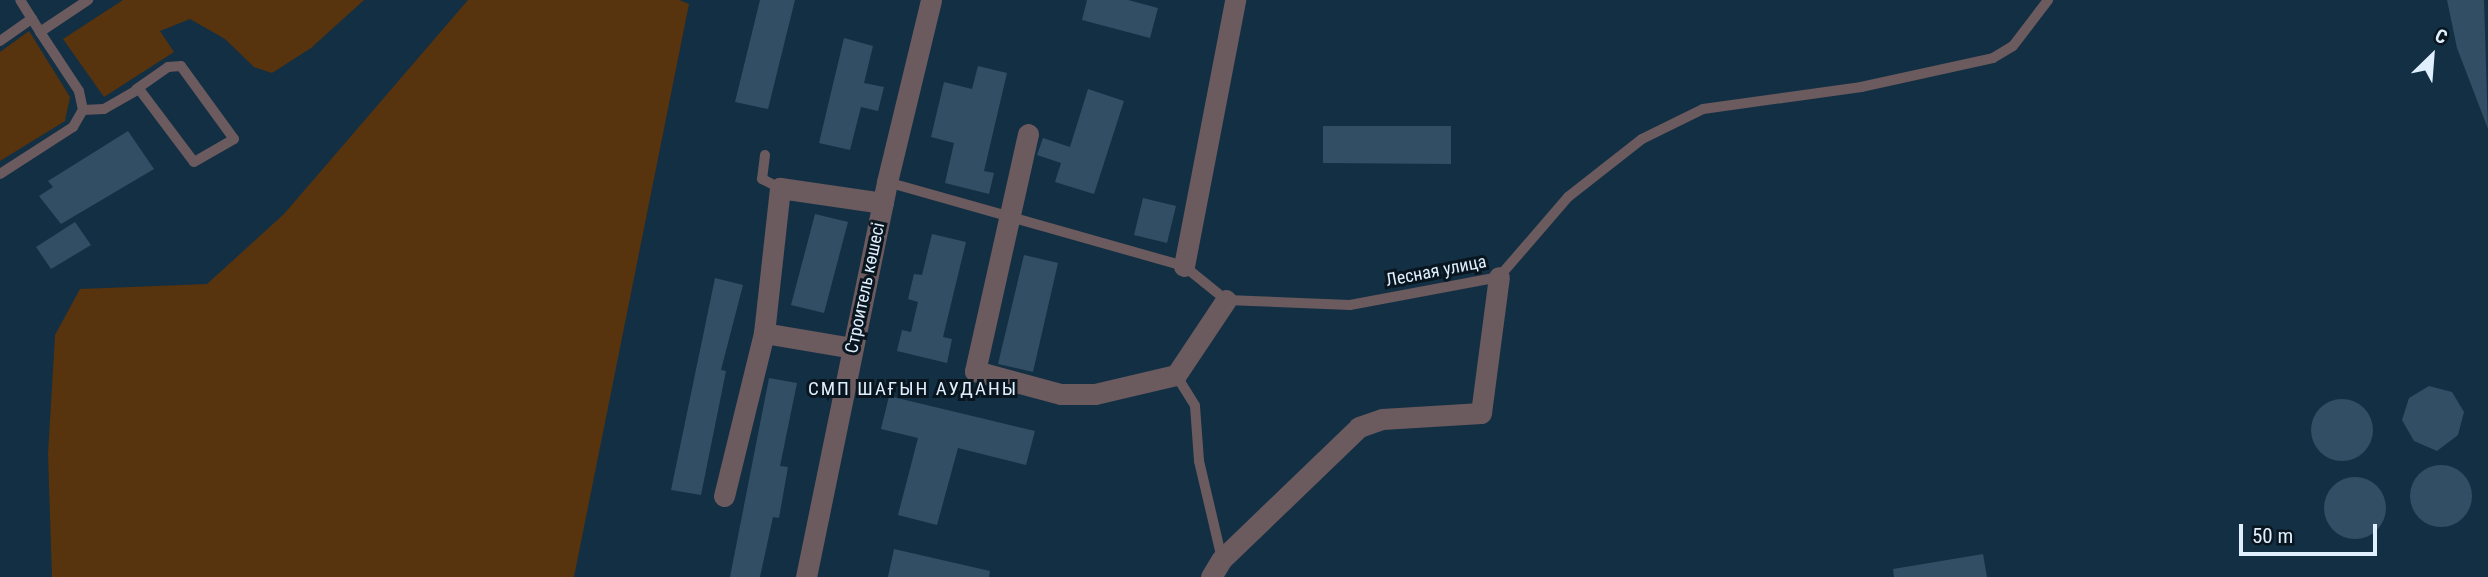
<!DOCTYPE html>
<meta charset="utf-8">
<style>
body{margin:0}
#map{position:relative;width:2488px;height:577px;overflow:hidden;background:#132f43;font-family:"Roboto Condensed",sans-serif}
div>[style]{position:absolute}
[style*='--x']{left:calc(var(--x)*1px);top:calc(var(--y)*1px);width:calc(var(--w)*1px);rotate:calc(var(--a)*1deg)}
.green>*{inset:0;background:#57330e}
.building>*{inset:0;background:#324e64}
.round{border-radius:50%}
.lane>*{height:10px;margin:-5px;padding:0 5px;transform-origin:5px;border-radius:5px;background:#6b5a5e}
.street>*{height:21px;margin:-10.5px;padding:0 10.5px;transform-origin:10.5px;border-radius:10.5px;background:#6b5a5e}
span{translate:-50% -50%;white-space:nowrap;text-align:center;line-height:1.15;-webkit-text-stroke:6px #0a161f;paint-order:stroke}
.street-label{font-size:18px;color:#dfeffd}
.neighbourhood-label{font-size:19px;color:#dfeffd;letter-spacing:2px}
.north{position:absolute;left:2397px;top:21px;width:70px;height:70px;-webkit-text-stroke:5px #0a161f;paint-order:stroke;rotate:25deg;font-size:19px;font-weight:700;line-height:28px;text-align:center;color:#dfeffd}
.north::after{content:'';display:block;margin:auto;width:24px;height:32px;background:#dfeffd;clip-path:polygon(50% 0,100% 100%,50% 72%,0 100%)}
.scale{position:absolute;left:2239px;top:524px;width:138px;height:32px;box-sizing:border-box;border:4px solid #dfeffd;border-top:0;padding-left:9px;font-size:21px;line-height:24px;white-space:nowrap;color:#dfeffd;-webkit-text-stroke:5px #0a161f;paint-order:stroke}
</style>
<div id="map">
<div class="green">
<i style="clip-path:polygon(123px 0,364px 0,311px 48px,272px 73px,254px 67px,225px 39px,190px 19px,160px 31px,174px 52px,104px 97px,63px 39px)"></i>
<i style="clip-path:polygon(468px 0,679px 0,689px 4px,574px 577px,52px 577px,48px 454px,55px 335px,80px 289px,207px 284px,284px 214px)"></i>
<i style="clip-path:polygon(29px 31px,70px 97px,65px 121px,0 161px,0 52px)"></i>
</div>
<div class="building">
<i style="clip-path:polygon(760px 0,795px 0,768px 109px,735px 102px)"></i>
<i style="clip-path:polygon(1087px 0,1128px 0,1158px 8px,1150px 38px,1082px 20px)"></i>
<i style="clip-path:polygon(2447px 0,2484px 0,2488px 129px,2457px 48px)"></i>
<i style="clip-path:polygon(844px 38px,873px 46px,864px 83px,884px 87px,878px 111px,861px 107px,850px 150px,819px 143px)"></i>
<i style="clip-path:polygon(978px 66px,1007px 73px,984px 171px,994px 173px,989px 194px,945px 183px,954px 143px,931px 137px,944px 82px,972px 89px)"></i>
<i style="clip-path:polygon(1088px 89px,1124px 101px,1094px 194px,1055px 182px,1061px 163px,1037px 155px,1043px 138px,1070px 147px)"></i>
<i style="clip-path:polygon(1323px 126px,1451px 126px,1451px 164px,1323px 163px)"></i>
<i style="clip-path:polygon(128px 131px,154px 169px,61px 224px,39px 196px,53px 187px,48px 181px)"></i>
<i style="clip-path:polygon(1143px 198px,1176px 206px,1167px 243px,1134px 235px)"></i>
<i style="clip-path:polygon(815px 214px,848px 222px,824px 313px,791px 305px)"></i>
<i style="clip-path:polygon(75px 222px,91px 245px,51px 269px,36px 247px)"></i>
<i style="clip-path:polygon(932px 234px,966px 242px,943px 337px,952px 339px,947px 363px,897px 351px,902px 330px,911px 332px,918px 302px,908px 299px,914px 274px,922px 275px)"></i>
<i style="clip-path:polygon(1024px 255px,1058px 263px,1033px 372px,998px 364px)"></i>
<i style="clip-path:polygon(715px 278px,743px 285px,721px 370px,726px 371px,701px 495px,671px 490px)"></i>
<i style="clip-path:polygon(769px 378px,797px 383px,780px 466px,788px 467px,779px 518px,773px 517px,760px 577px,730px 577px)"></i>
<i style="clip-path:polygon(2429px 386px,2452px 392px,2464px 412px,2458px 435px,2437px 451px,2414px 441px,2402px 420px,2409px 398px)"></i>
<i style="clip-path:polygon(889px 396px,1035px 431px,1026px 465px,958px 448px,937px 525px,898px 515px,918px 438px,881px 429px)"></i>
<i class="round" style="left:2311px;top:399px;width:62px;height:62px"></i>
<i class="round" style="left:2410px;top:465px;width:62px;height:62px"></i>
<i class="round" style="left:2324px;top:477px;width:62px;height:62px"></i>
<i style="clip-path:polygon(894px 549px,990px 571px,989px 577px,888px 577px)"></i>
<i style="clip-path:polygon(1983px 554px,1987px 577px,1894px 577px,1893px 569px)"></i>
</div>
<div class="lane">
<i style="--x:32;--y:19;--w:15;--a:58"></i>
<i style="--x:40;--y:32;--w:58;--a:-33.7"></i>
<i style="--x:0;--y:41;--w:39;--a:-35"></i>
<i style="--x:32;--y:19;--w:22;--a:-122"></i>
<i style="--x:83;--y:110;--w:21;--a:-3"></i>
<i style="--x:104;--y:109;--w:40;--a:-29.7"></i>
<i style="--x:139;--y:89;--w:91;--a:53"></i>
<i style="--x:194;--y:162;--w:46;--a:-29.9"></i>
<i style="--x:234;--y:139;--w:90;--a:-126"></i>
<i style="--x:181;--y:66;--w:13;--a:176"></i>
<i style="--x:168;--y:67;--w:39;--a:145"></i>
<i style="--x:765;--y:155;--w:24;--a:97"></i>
<i style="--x:762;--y:179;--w:20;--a:27"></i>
<i style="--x:0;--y:174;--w:87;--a:-32.8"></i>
<i style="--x:73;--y:127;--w:20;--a:-60"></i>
<i style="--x:83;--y:110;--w:19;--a:-102"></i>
<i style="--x:79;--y:91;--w:71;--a:-123.5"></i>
<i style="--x:887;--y:182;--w:309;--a:15.8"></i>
<i style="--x:1184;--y:266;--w:54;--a:39"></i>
<i style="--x:1226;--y:300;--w:124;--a:2.3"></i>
<i style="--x:1350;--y:305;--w:152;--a:-10.6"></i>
<i style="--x:1499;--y:277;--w:106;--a:-49.2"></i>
<i style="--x:1568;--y:197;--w:94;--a:-38.1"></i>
<i style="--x:1642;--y:139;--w:68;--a:-26.2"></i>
<i style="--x:1703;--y:109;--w:160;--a:-7.9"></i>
<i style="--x:1861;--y:87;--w:135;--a:-12.4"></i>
<i style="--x:1993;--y:58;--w:23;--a:-31"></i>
<i style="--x:2013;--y:46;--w:58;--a:-52.7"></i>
<i style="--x:1176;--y:375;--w:36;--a:58"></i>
<i style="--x:1195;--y:406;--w:55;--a:85.8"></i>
<i style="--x:1199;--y:461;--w:101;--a:76.8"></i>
</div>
<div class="street">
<i style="--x:1028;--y:134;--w:243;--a:102.6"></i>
<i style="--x:975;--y:371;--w:89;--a:15"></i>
<i style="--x:1061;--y:394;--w:34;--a:0"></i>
<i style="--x:1095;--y:394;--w:83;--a:-13.2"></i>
<i style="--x:1176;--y:375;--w:90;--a:-56.3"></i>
<i style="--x:1184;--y:266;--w:271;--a:-79.1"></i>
<i style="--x:764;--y:333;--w:90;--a:9.6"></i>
<i style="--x:724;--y:496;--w:168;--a:-76.2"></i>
<i style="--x:764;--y:333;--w:146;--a:-83.7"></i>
<i style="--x:780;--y:188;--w:104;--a:8.3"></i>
<i style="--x:806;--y:577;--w:403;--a:-78.4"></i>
<i style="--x:887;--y:182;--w:187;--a:-76.4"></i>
<i style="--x:1211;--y:577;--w:21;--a:-59"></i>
<i style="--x:1222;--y:559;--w:190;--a:-43.9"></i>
<i style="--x:1359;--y:427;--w:24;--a:-19"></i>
<i style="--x:1382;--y:419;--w:99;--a:-3.5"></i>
<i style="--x:1481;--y:413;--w:137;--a:-82.5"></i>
</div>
<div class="street-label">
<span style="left:1436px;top:271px;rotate:-11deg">Лесная улица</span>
<span style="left:865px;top:288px;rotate:-78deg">Строитель көшесі</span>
</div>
<div class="neighbourhood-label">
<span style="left:913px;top:389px">СМП ШАҒЫН АУДАНЫ</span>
</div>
<div class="north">С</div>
<div class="scale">50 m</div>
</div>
